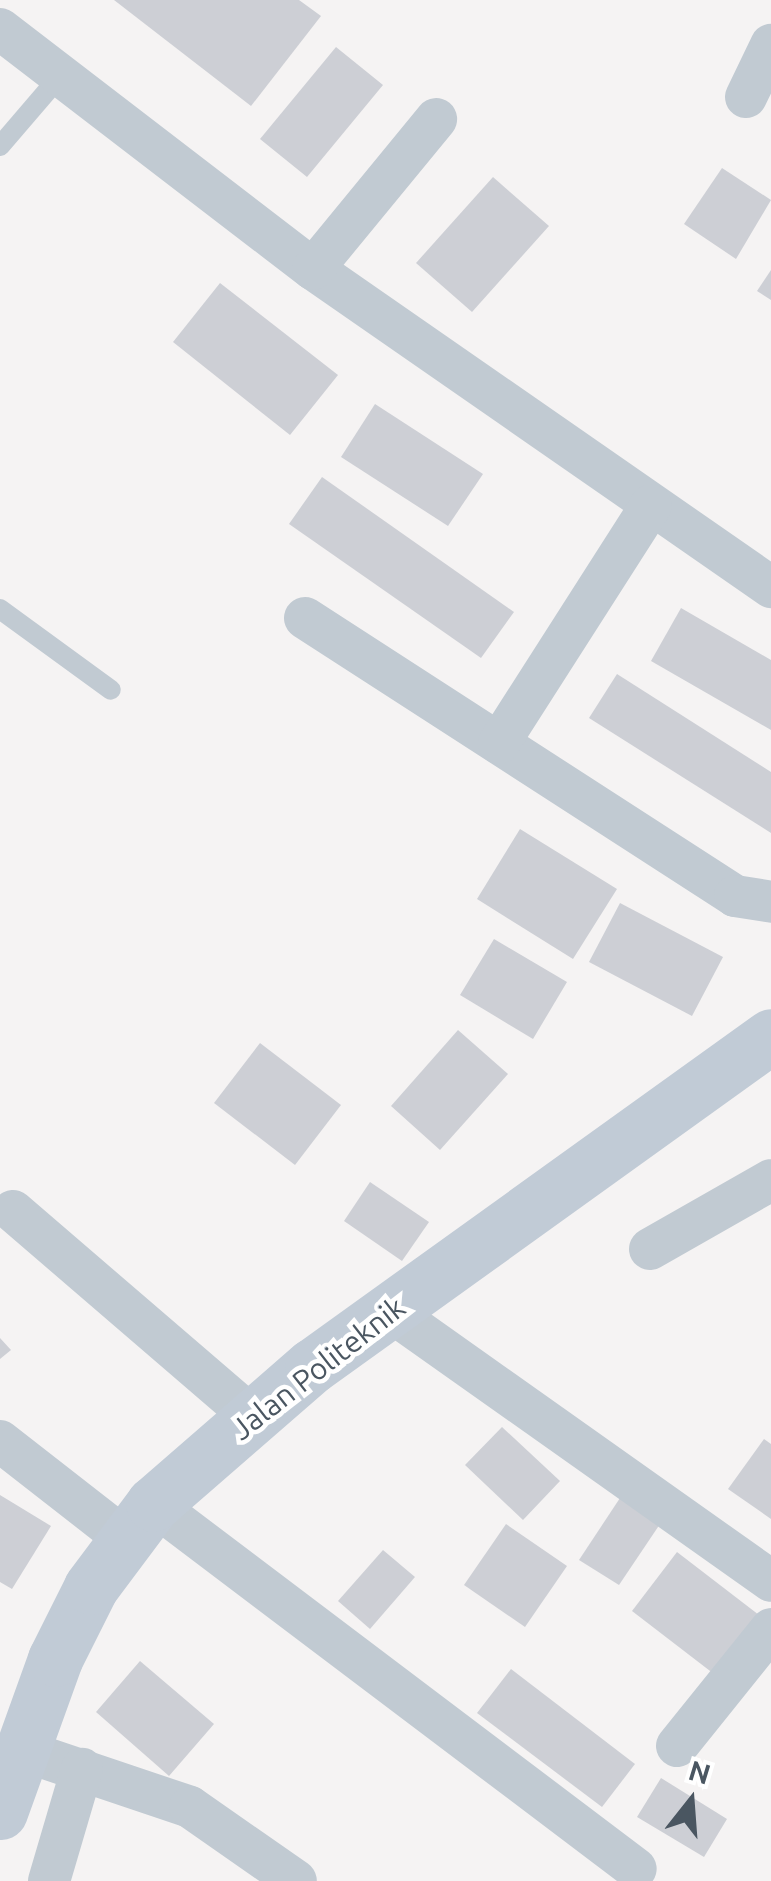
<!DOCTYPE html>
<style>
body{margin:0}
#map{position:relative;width:771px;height:1881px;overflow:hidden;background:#f5f3f3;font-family:Ubuntu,sans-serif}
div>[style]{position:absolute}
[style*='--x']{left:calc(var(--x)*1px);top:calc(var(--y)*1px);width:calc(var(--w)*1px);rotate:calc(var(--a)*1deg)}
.building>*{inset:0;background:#cdcfd5}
.lane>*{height:20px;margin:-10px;padding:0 10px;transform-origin:10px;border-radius:10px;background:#c1cad2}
.street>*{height:42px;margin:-21px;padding:0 21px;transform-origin:21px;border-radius:21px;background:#c1cad2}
.secondary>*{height:55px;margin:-27.5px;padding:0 27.5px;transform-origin:27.5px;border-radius:27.5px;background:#c1cbd6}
span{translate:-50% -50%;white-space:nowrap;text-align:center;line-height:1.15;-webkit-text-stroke:9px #fff;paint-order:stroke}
.street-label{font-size:30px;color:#4a5661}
.north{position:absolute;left:641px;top:1751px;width:100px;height:100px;-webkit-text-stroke:8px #fff;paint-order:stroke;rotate:17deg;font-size:28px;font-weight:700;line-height:40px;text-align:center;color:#4a5661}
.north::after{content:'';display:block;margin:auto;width:35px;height:45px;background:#4a5661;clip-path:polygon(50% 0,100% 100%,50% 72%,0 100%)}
</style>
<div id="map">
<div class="building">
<i style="clip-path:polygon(114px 0,299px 0,321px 16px,251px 106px)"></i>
<i style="clip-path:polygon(336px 47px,383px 85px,307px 177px,260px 139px)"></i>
<i style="clip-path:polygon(722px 168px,771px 200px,736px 259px,684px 224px)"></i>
<i style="clip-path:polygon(493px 177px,549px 226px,472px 312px,416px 263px)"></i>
<i style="clip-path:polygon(771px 270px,771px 300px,757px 291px)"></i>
<i style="clip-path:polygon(220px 283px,338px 375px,290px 435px,173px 342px)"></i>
<i style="clip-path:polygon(375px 404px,483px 474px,448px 526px,341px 457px)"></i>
<i style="clip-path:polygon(322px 477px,514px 612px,481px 658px,289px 524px)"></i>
<i style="clip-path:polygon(681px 608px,771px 660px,771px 730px,651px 661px)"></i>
<i style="clip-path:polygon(617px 674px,771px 772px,771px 833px,589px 718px)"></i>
<i style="clip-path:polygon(520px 829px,617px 889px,573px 959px,477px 899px)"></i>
<i style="clip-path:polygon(620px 903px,723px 957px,692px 1016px,589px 962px)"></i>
<i style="clip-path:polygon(494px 939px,567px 982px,533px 1039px,460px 995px)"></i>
<i style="clip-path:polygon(458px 1030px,508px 1074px,440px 1150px,391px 1106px)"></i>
<i style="clip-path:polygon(260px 1043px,341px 1105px,295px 1165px,214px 1103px)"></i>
<i style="clip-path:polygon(370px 1182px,429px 1222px,402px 1261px,344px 1221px)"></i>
<i style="clip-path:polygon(0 1338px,11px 1350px,0 1359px)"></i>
<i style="clip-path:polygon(502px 1427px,560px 1481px,523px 1520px,465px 1465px)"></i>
<i style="clip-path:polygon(764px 1439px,771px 1444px,771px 1519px,728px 1489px)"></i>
<i style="clip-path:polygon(0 1495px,51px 1526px,12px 1589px,0 1582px)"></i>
<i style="clip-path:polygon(620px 1498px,660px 1524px,619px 1585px,579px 1560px)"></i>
<i style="clip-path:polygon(506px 1524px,567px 1566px,525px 1627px,464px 1585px)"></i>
<i style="clip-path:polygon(383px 1550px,415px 1577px,370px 1629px,338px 1601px)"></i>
<i style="clip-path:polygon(677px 1552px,759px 1615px,714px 1674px,632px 1611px)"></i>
<i style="clip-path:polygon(140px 1661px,214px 1724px,169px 1776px,96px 1712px)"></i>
<i style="clip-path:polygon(511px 1669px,635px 1764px,602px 1807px,477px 1713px)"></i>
<i style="clip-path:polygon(661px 1778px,727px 1819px,704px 1857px,637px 1817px)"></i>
</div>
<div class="lane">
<i style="--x:0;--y:146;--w:92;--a:-49.4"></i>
<i style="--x:0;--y:609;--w:137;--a:36.1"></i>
</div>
<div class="street">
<i style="--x:0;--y:29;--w:394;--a:37.5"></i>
<i style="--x:313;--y:269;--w:558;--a:34.77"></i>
<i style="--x:746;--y:97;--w:58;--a:-64.3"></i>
<i style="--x:313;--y:269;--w:194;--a:-50.6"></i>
<i style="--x:305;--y:618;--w:512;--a:32.88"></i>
<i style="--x:735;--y:896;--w:36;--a:9"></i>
<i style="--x:499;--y:743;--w:282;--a:-57.4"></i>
<i style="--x:13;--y:1211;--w:314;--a:40.7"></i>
<i style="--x:650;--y:1249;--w:139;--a:-29.7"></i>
<i style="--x:390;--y:1311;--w:467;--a:35.3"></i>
<i style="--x:0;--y:1441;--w:157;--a:38"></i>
<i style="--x:153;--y:1504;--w:605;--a:37.08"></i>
<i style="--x:677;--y:1746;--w:150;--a:-51.2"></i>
<i style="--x:21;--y:1750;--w:178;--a:18.6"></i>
<i style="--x:190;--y:1807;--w:129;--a:34.9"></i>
<i style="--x:49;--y:1881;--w:117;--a:-73.6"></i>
</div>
<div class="secondary">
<i style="--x:0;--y:1812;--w:163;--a:-70.2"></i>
<i style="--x:55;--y:1659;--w:80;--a:-63.4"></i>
<i style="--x:91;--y:1587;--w:104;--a:-53.2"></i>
<i style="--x:153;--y:1504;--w:211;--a:-41"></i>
<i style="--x:312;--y:1366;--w:565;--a:-35.71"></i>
</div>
<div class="street-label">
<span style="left:318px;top:1368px;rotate:-38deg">Jalan Politeknik</span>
</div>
<div class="north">N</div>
</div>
